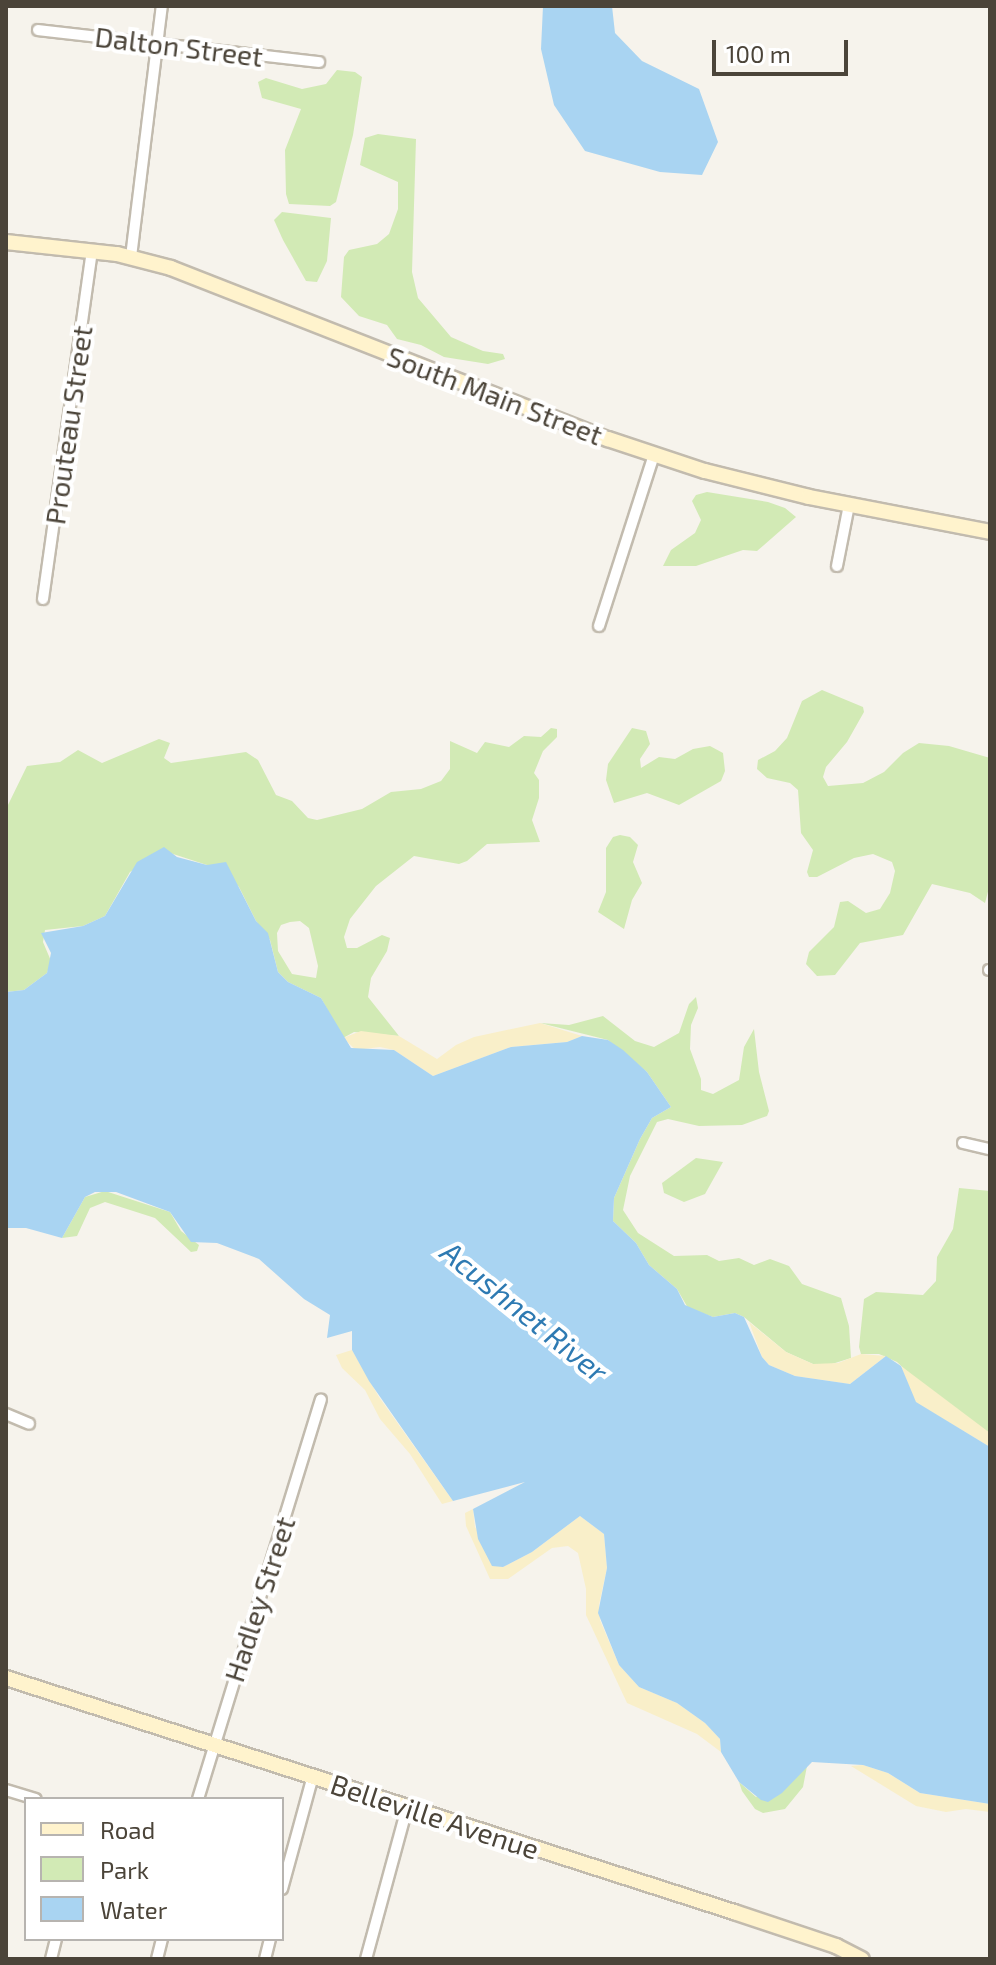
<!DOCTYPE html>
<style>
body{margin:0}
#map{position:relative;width:996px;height:1965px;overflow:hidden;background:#f6f3ec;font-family:"Exo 2",sans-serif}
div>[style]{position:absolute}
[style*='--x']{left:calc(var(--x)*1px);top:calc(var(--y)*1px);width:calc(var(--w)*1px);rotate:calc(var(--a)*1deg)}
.green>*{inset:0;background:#d2eab5}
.sand>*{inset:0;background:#f9efc9}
.water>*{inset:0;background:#a9d4f2}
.roads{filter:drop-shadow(2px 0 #c2bbae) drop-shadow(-2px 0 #c2bbae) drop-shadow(0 2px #c2bbae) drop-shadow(0 -2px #c2bbae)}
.street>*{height:10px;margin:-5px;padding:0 5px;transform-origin:5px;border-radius:5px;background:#fff}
.secondary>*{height:14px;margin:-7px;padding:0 7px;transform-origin:7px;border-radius:7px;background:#fff3cd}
span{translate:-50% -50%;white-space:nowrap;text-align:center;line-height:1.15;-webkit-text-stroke:8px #fff;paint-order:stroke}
.street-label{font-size:28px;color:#4b4439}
.water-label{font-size:30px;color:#2e7ab2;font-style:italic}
.frame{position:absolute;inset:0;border:8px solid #4b4439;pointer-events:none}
.legend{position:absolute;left:24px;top:1797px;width:260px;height:144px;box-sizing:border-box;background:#fff;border:2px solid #b7b4b0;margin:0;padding:10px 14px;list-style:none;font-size:24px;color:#4b4439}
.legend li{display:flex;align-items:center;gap:16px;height:40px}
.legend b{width:40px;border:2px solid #b7b4b0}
.scale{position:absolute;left:712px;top:40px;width:136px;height:36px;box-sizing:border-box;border:4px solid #4b4439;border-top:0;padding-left:10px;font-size:24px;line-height:28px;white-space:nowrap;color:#4b4439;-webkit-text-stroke:6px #fff;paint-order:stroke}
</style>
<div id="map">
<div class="green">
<i style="clip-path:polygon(337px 70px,355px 72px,362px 77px,353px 135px,336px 202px,330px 206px,289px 204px,286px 194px,285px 150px,301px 109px,262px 98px,258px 82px,266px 78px,302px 89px,326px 84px)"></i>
<i style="clip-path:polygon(378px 134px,416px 139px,412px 272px,418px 298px,451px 337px,483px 351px,503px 354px,505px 359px,488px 364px,444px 357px,421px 345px,397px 339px,387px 325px,359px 316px,341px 297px,344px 257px,349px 250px,377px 244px,389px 234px,398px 209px,398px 182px,360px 165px,365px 138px)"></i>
<i style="clip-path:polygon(282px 212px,331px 218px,327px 261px,317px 282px,306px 281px,283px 240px,274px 220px)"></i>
<i style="clip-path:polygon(707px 492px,768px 502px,785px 508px,796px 517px,757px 551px,743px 550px,696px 566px,663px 566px,671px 550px,695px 533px,701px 520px,692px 501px,696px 495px)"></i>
<i style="clip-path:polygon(822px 690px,863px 707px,864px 712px,847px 742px,826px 767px,823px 777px,828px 786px,863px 783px,884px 772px,903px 753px,919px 743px,949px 746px,990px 758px,990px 884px,985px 903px,970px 893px,932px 884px,903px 935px,860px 943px,835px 975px,817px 976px,806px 964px,809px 952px,834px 927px,840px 902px,848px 901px,866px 913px,880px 909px,890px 893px,895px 871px,892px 862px,873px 854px,854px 858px,817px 877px,809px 877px,807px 872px,813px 850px,801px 833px,798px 790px,790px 783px,767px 778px,757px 769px,758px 760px,775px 751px,787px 738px,802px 701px)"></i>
<i style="clip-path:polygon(evenodd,551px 728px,557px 729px,557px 737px,543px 751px,534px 773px,539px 780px,539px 798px,532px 820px,540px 842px,487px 844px,467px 861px,459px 864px,414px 856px,376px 886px,350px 919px,344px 937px,347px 948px,357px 948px,382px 935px,390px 938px,387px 951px,371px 978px,368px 997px,399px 1036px,354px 1032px,343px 1038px,321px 998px,288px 982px,278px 972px,270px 940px,256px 921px,239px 887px,218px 865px,207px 865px,170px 853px,150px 858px,130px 872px,105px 916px,83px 926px,45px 930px,43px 942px,51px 961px,47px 973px,24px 990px,6px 992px,7px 807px,27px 766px,60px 762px,78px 750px,102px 763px,159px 739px,170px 743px,164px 758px,171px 763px,246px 752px,258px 760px,276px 795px,292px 801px,308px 818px,317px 820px,362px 809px,391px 792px,421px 789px,441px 781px,450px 769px,450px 741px,477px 753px,485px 742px,509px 747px,524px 736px,541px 737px,551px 728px,290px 922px,300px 921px,309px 928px,318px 966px,316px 978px,292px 974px,278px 951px,277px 933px,281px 925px,290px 922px)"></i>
<i style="clip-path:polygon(632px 728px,646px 731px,650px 744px,640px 759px,641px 768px,659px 757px,675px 759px,693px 749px,710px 746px,723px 753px,725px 771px,721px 781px,679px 805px,647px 793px,614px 803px,606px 780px,608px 764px)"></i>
<i style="clip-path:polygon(620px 835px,630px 837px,638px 845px,633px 862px,642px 883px,632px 900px,624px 929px,598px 912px,606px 892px,606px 848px,613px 837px)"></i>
<i style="clip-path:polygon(696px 997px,698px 1008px,691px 1025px,690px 1049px,701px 1079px,701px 1090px,713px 1094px,739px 1080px,744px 1047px,754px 1029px,759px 1072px,769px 1111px,767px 1116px,742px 1125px,699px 1126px,668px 1119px,657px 1122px,630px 1176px,623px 1210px,638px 1233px,674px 1256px,707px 1255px,719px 1261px,739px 1258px,754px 1265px,770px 1259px,789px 1266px,802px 1284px,841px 1298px,849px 1326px,851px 1358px,832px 1364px,813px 1364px,786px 1352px,744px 1317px,735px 1313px,713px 1317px,688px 1308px,677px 1289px,649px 1265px,636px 1243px,613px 1221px,614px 1198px,640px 1139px,652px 1118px,671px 1107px,647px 1072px,608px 1040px,540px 1023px,569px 1025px,603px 1016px,635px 1041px,654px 1047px,679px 1033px,689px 1004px)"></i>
<i style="clip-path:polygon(696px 1158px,723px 1162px,705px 1194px,684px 1202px,664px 1193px,662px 1183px)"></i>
<i style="clip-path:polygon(959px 1188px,990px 1191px,990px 1435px,930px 1393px,897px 1362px,879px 1354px,861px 1354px,859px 1347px,864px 1299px,876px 1292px,923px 1295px,936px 1281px,937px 1257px,953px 1229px)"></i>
<i style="clip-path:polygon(105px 1191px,170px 1212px,181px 1231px,199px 1245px,197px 1251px,191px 1252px,155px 1218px,105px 1202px,90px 1208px,77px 1236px,62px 1238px,85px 1197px)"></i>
<i style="clip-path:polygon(807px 1766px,803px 1787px,785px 1809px,763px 1813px,755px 1809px,742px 1791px,739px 1782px,756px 1797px)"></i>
</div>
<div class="sand">
<i style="clip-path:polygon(540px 1023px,582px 1036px,567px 1042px,511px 1047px,433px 1076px,394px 1050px,380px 1047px,356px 1050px,343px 1038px,361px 1031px,399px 1036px,437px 1059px,456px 1045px,474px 1037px)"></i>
<i style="clip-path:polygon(749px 1322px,786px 1352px,813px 1364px,838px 1363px,861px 1354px,886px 1356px,850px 1384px,795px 1376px,769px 1365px,762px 1357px)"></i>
<i style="clip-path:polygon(352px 1350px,379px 1397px,453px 1501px,442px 1504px,410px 1454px,380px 1419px,365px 1390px,342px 1368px,336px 1355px)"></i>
<i style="clip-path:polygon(901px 1366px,990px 1433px,990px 1447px,915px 1402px)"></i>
<i style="clip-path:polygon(473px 1509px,475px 1527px,503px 1567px,532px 1552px,580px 1516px,604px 1534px,607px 1568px,599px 1605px,600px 1620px,619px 1665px,639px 1687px,677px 1703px,705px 1723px,720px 1739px,721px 1752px,697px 1734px,627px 1703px,586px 1615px,586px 1589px,578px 1553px,568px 1546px,552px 1548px,508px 1579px,490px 1579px,466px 1526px,465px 1513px)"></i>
<i style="clip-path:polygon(863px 1765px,888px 1773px,920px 1793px,990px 1804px,990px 1812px,966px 1809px,946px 1812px,916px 1806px,851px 1766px)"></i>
</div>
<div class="water">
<i style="clip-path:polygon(543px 6px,612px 6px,615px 33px,642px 61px,699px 89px,718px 142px,702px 175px,660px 172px,585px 151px,554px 105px,541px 49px)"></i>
<i style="clip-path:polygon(164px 847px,177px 857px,207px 865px,226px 862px,256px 921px,268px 933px,278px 972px,288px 982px,321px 998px,351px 1048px,394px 1050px,433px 1076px,511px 1047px,567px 1042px,582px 1036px,608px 1040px,623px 1050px,647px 1072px,671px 1107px,652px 1118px,640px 1139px,614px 1198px,613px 1221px,636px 1243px,649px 1265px,677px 1289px,685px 1305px,713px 1317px,735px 1313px,744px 1317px,762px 1357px,769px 1365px,795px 1376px,850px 1384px,886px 1356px,901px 1366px,916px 1402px,990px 1447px,990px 1804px,920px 1793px,888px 1773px,863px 1765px,812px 1762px,782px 1793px,768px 1802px,761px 1800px,739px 1782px,721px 1752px,720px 1739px,705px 1723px,677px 1703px,639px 1687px,619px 1665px,598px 1613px,607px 1568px,604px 1534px,580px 1516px,532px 1552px,503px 1567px,492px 1566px,478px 1539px,473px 1509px,525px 1482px,453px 1501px,369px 1381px,352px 1350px,352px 1331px,327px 1338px,330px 1315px,304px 1299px,259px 1259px,217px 1243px,191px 1242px,170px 1212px,116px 1192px,95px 1192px,85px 1197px,62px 1238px,26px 1228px,6px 1228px,6px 992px,24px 990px,47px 973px,51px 953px,41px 933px,83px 926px,105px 916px,137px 862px)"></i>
</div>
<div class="roads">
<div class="street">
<i style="--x:38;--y:30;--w:283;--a:6.5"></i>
<i style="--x:131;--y:257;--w:253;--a:-83"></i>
<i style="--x:837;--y:566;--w:62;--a:-78.9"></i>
<i style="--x:43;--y:599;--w:351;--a:-82"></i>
<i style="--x:599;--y:626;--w:180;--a:-72.2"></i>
<i style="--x:989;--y:970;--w:1;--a:0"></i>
<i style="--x:963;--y:1143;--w:28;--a:13"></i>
<i style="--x:6;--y:1414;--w:25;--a:23"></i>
<i style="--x:6;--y:1790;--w:31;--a:17"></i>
<i style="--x:198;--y:1799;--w:418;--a:-72.9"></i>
<i style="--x:282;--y:1889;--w:117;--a:-74.7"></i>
<i style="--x:51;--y:1959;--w:21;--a:-76"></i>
<i style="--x:157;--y:1959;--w:21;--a:-76"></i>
<i style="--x:265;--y:1959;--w:21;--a:-76"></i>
<i style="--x:366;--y:1959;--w:156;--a:-74.8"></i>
</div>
<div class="secondary">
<i style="--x:6;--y:242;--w:112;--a:6.2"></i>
<i style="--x:117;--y:254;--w:56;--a:14.5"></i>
<i style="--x:171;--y:268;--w:469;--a:21.4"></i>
<i style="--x:608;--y:439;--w:102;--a:18.3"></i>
<i style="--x:705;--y:471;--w:107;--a:14"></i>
<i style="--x:809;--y:497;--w:184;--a:10.9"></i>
<i style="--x:6;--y:1678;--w:765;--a:17.82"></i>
<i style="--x:734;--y:1912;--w:108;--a:18.4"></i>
<i style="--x:836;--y:1946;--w:29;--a:27"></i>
</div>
</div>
<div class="street-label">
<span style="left:179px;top:46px;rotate:7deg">Dalton Street</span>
<span style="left:495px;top:395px;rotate:21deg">South Main Street</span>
<span style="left:68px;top:425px;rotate:-82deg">Prouteau Street</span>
<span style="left:259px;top:1599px;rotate:-72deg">Hadley Street</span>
<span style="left:435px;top:1816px;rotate:18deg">Belleville Avenue</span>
</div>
<div class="water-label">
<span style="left:525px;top:1311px;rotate:39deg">Acushnet River</span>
</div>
<div class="frame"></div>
<ul class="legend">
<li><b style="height:10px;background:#fff3cd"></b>Road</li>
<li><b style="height:22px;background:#d2eab5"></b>Park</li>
<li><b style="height:22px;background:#a9d4f2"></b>Water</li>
</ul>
<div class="scale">100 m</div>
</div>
